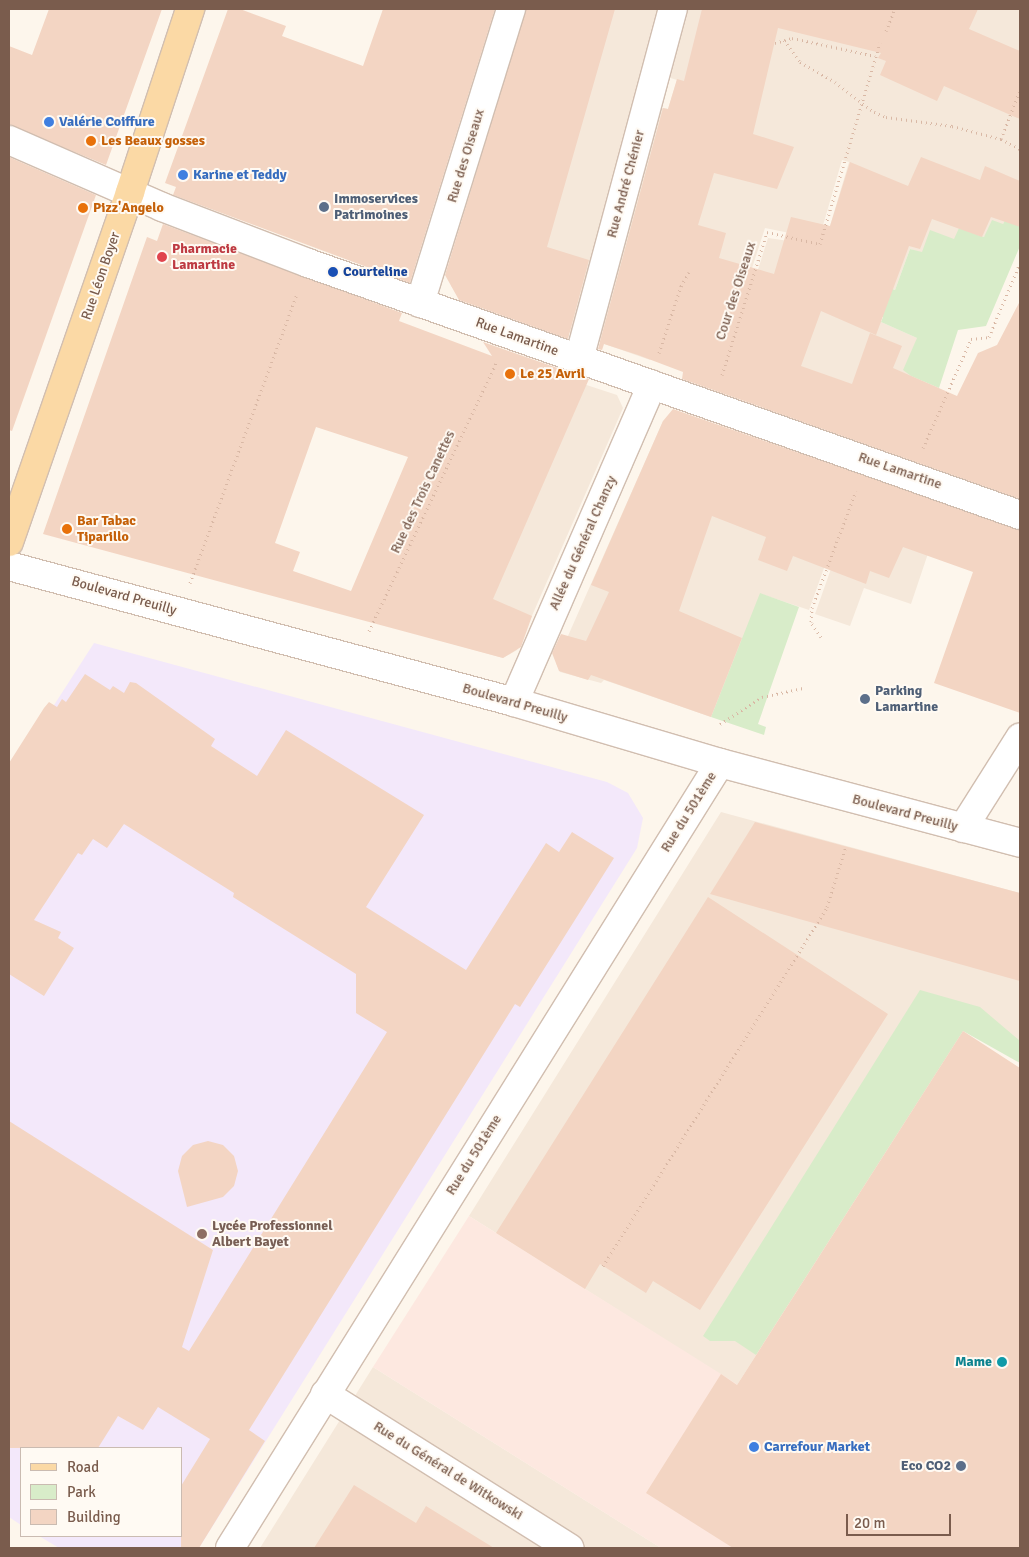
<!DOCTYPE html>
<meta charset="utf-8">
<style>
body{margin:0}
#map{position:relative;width:1029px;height:1557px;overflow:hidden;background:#fdf6ec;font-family:Signika,sans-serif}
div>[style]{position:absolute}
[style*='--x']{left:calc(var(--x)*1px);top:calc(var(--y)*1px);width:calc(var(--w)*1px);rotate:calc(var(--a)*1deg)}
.residential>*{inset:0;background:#f5e8da}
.commercial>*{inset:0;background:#fde8e0}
.education>*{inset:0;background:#f3e8fa}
.green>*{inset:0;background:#d8ecc9}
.building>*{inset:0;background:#f3d5c3}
.path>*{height:3px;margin-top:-1.5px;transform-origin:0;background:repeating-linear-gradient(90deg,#d9b8a5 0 1px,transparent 0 5px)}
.roads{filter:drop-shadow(1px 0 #d1beb0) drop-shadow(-1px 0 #d1beb0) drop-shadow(0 1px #d1beb0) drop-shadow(0 -1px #d1beb0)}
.street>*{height:28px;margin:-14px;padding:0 14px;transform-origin:14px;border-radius:14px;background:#fff}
.secondary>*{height:28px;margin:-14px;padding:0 14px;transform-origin:14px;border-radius:14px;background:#fff}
.primary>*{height:28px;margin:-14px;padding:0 14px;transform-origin:14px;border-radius:14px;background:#fbd9a5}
.dots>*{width:14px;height:14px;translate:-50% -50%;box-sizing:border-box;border:2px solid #fffaf3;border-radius:50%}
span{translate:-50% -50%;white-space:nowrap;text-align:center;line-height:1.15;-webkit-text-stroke:4px #fffaf3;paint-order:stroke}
.shop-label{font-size:14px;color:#366cbe;font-weight:700}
.left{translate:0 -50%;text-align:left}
.food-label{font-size:14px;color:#c56008;font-weight:700}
.street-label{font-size:14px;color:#7a5c4d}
.service-label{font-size:14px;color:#4e5e75;font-weight:700}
.right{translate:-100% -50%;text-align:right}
.health-label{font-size:14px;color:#be3a42;font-weight:700}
.transit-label{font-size:14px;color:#164399;font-weight:700}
.education-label{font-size:14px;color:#785e54;font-weight:700}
.culture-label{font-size:14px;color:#0d838f;font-weight:700}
.frame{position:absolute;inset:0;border:10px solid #7a5c4d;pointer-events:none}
.legend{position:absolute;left:20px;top:1447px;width:162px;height:90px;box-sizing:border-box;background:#fffaf3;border:1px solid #cabbb1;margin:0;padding:6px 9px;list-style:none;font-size:15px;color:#7a5c4d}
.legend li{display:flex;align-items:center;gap:10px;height:25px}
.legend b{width:25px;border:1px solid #cabbb1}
.scale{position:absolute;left:846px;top:1514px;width:105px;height:22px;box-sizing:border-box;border:2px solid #7a5c4d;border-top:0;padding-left:6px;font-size:15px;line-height:18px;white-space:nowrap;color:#7a5c4d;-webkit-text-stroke:4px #fffaf3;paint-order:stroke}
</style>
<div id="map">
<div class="residential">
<i style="clip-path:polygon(528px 9px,658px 9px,571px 332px,466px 296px,451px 286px,477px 170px)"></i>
<i style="clip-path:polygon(680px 9px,1020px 9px,1020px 217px,1009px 212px,1003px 224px,984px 237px,960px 229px,955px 240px,922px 253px,910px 249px,895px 290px,883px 285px,881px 322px,917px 338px,911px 376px,939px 388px,915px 444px,884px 440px,743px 317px,768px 238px,824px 246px,849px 162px,842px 160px,819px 239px,765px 228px,742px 299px,666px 314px,650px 360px,596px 341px,657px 107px,668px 109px,677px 80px,664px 76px)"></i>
<i style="clip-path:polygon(556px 375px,617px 395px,623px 408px,517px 650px,503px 658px,435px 639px)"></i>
<i style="clip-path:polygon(663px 421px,944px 506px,911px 604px,864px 588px,850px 626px,815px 614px,850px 515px,844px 512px,809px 610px,761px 594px,711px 717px,604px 680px,601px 683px,560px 672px,556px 663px)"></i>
<i style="clip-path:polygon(721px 812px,1020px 893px,1020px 1041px,963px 1031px,737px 1385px,469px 1216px)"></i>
<i style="clip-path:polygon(373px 1367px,661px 1548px,260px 1548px)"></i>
</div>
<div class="commercial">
<i style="clip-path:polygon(469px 1216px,721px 1374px,990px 1548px,661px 1548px,373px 1367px)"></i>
</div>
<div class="education">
<i style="clip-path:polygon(94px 643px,607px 782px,628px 793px,643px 818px,637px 848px,199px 1548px,59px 1548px,39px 1536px,181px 1536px,181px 1448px,21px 1448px,21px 1525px,9px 1517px,9px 775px)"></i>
</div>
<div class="green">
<i style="clip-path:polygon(1009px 212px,1020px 217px,1020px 246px,986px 326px,958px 330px,939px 388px,911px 376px,903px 370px,917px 338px,881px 322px,883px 317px,872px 314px,882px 285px,895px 290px,910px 249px,922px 252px,930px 230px,954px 239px,959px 228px,984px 237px,992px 220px,1003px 224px)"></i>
<i style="clip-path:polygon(760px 593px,799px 607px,758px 724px,766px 727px,764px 735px,711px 717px)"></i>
<i style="clip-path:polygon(920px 990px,980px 1007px,1020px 1041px,1020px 1063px,963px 1031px,756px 1355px,735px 1341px,710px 1341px,703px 1336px)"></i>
</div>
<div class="building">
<i style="clip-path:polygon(49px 9px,162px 9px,106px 165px,9px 125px,9px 46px,32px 55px)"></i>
<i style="clip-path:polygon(228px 9px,240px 9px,286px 26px,282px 36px,363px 66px,383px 9px,495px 9px,410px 283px,173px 195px,176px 187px,165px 183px)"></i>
<i style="clip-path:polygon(526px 9px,615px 9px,547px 247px,589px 260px,568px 339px,459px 300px,445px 275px)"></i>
<i style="clip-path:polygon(702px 9px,978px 9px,969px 29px,1020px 51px,1020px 119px,944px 86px,937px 101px,880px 75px,886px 61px,878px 58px,881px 53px,778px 28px,753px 134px,794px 147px,777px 189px,714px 173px,698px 225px,726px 233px,719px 258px,774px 274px,791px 217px,830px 226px,850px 162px,908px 186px,921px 157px,980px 180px,985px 166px,1020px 181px,1020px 227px,991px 217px,982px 237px,932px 219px,920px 249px,909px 246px,876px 335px,821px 311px,801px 366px,852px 384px,870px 333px,902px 346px,893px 368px,957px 396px,978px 353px,997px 345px,1020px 301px,1020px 499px,682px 379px,683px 372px,638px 355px,604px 344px,602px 350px,598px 349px,663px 108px,668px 109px,677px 79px,684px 81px)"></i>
<i style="clip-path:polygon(9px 157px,96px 195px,12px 431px,9px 430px)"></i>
<i style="clip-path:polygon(evenodd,163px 224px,402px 313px,399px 321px,492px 356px,483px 342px,589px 379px,493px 599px,532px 616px,521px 647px,503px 658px,43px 534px,147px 237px,157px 241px,163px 224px,316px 427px,408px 457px,351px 591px,293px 571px,300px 552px,275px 543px,316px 427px)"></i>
<i style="clip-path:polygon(673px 409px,1020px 530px,1020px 713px,934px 683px,973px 572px,903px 547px,889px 578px,870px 571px,866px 584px,793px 556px,787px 571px,758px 560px,766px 537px,712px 516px,679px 611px,742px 638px,711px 717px,591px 675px,588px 680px,559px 671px,552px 653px,561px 634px,586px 641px,609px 592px,591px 585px,663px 421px)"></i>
<i style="clip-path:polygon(85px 674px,110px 690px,113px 686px,124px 693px,130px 682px,136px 683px,215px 739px,211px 746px,257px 776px,286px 730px,424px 815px,366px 907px,466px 970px,546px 843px,559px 852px,572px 832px,614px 858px,520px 1007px,515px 1004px,249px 1430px,265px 1441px,199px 1548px,181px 1548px,181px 1486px,210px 1439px,158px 1407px,143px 1430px,118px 1416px,98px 1448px,9px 1448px,9px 1121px,213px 1250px,182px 1347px,189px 1351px,387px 1032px,356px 1013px,356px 974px,233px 897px,234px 893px,124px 824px,107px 848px,93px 839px,82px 855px,78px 853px,34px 920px,61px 932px,58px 938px,74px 948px,44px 996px,9px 974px,9px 763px,44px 708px,49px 702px,57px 707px,62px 699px,66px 702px)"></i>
<i style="clip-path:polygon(755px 822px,1020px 893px,1020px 981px,710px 894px)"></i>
<i style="clip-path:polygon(708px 897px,888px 1014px,700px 1310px,653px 1281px,646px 1293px,600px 1264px,585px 1289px,496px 1233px)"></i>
<i style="clip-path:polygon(963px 1031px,1020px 1068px,1020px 1548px,733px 1548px,646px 1493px,721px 1374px,737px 1385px)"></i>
<i style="clip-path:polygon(208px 1141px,223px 1145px,234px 1156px,238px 1171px,234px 1186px,223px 1197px,187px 1207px,178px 1171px,182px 1156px,193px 1145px)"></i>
<i style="clip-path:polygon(354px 1485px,416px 1523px,426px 1506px,494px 1548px,314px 1548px)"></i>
</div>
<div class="path">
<i style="--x:886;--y:31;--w:24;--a:-68"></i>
<i style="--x:784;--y:40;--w:27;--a:54"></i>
<i style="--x:800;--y:62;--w:40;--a:29.7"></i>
<i style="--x:835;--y:82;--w:49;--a:37.6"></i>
<i style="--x:874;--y:112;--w:13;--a:23"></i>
<i style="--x:886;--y:117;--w:67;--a:7.8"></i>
<i style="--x:952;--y:126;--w:51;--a:14.9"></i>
<i style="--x:1001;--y:139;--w:21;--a:28"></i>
<i style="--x:775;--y:43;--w:18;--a:-16"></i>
<i style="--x:792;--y:38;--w:85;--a:12.2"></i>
<i style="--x:1001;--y:139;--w:53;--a:-68.8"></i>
<i style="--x:659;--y:353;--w:71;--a:-71.8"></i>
<i style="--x:681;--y:286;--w:16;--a:-60"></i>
<i style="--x:722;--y:375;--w:150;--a:-72.5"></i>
<i style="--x:767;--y:232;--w:54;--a:12.8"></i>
<i style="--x:820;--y:244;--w:210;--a:-73.4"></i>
<i style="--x:923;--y:448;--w:119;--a:-66.2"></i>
<i style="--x:971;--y:339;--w:18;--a:-6"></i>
<i style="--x:989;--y:337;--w:80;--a:-67.3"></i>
<i style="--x:190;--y:583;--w:309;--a:-69.7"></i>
<i style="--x:369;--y:631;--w:297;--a:-64.6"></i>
<i style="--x:821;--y:637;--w:18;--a:-124"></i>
<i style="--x:811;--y:622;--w:14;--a:-86"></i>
<i style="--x:812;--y:608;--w:125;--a:-69.4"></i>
<i style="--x:720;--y:724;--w:50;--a:-32.7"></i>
<i style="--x:762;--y:697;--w:42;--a:-12.4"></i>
<i style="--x:603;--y:1266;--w:423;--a:-58"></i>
<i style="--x:827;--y:907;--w:64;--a:-72.7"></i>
</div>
<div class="roads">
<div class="street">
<i style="--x:9;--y:140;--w:167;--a:23.6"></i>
<i style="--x:162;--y:207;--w:156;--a:21"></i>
<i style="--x:308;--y:263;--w:755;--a:19.49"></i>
<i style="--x:420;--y:303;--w:308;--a:-72.8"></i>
<i style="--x:579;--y:359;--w:362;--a:-75"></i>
<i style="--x:514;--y:702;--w:346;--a:-66.5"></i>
<i style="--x:963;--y:828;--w:107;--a:-57.7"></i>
<i style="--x:325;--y:1394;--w:289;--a:32.2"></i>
<i style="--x:230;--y:1548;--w:925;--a:-58.03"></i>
</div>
<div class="secondary">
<i style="--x:9;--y:566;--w:523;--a:15.07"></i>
<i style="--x:514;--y:702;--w:215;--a:16.5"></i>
<i style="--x:720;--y:763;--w:310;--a:14.9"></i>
</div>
<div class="primary">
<i style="--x:9;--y:542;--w:370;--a:-70.9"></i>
<i style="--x:130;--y:192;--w:193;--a:-71.8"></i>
</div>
</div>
<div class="dots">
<i style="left:49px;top:122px;background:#3f7fe0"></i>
<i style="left:91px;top:141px;background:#e8710a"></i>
<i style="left:183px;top:175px;background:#3f7fe0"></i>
<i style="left:324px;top:207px;background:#5c6f8a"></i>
<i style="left:83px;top:208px;background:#e8710a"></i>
<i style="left:162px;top:257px;background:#e0444e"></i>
<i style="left:333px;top:272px;background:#1a4fb4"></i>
<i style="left:510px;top:374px;background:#e8710a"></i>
<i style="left:67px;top:529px;background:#e8710a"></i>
<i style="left:865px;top:699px;background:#5c6f8a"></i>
<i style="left:202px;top:1234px;background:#8d6e63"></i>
<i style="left:1002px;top:1362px;background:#0f9aa8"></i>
<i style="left:754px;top:1447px;background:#3f7fe0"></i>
<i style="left:961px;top:1466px;background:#5c6f8a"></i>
</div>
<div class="shop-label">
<span class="left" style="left:59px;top:122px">Valérie Coiffure</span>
<span class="left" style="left:193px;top:175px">Karine et Teddy</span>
<span class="left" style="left:764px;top:1447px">Carrefour Market</span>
</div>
<div class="food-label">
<span class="left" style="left:101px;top:141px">Les Beaux gosses</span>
<span class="left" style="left:93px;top:208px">Pizz'Angelo</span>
<span class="left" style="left:520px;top:374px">Le 25 Avril</span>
<span class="left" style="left:77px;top:529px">Bar Tabac<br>Tiparillo</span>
</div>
<div class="street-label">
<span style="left:466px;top:156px;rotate:-73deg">Rue des Oiseaux</span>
<span style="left:626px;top:184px;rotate:-75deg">Rue André Chénier</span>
<span style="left:101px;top:276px;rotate:-71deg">Rue Léon Boyer</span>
<span style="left:736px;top:291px;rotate:-72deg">Cour des Oiseaux</span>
<span style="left:517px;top:337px;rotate:20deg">Rue Lamartine</span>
<span style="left:900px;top:471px;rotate:19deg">Rue Lamartine</span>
<span style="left:423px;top:492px;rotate:-65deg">Rue des Trois Canettes</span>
<span style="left:583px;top:543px;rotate:-66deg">Allée du Général Chanzy</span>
<span style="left:124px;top:596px;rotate:16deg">Boulevard Preuilly</span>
<span style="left:515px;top:703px;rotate:16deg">Boulevard Preuilly</span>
<span style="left:689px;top:812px;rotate:-58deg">Rue du 501ème</span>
<span style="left:905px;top:813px;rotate:15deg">Boulevard Preuilly</span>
<span style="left:474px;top:1155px;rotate:-58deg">Rue du 501ème</span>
<span style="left:448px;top:1471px;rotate:32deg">Rue du Général de Witkowski</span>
</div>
<div class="service-label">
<span class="left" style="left:334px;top:207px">Immoservices<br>Patrimoines</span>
<span class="left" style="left:875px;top:699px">Parking<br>Lamartine</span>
<span class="right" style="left:951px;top:1466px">Eco CO2</span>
</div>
<div class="health-label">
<span class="left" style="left:172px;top:257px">Pharmacie<br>Lamartine</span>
</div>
<div class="transit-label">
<span class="left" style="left:343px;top:272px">Courteline</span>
</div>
<div class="education-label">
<span class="left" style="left:212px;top:1234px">Lycée Professionnel<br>Albert Bayet</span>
</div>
<div class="culture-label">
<span class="right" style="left:992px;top:1362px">Mame</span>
</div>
<div class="frame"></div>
<ul class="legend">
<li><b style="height:6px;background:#fbd9a5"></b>Road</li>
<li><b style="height:14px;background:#d8ecc9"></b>Park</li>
<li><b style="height:14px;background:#f3d5c3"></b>Building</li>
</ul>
<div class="scale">20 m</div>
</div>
